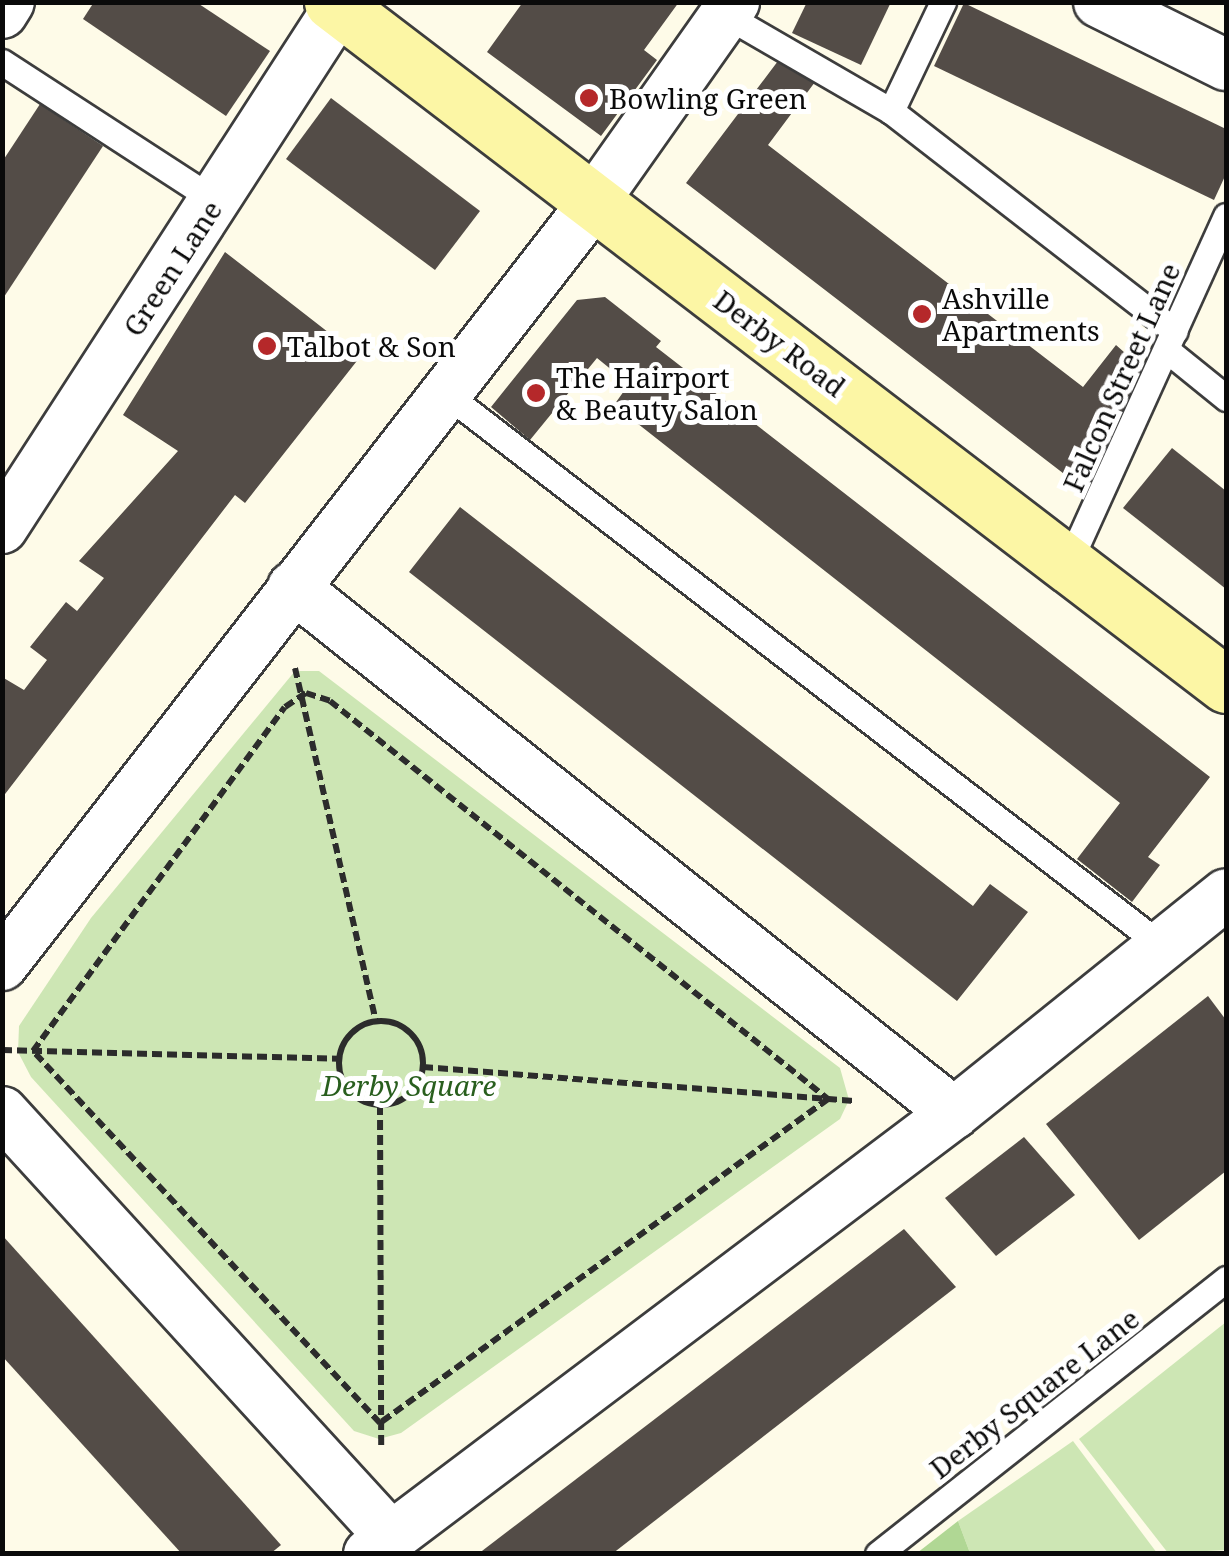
<!DOCTYPE html>
<style>
body{margin:0}
#map{position:relative;width:1229px;height:1556px;overflow:hidden;background:#fefbe8;font-family:"Noto Serif",serif}
div>[style]{position:absolute}
[style*='--x']{left:calc(var(--x)*1px);top:calc(var(--y)*1px);width:calc(var(--w)*1px);rotate:calc(var(--a)*1deg)}
.green>*{inset:0;background:#cde6b4}
.forest>*{inset:0;background:#b0d794}
.building>*{inset:0;background:#534c47}
.path>*{height:6px;margin-top:-3px;transform-origin:0;background:repeating-linear-gradient(90deg,#2c2c2c 0 10px,transparent 0 15px)}
.path>.ring{margin:-3px;padding:0;box-sizing:content-box;background:none;border:6px solid #2c2c2c;border-radius:50%}
.roads{filter:drop-shadow(2px 0 #3d3d3d) drop-shadow(-2px 0 #3d3d3d) drop-shadow(0 2px #3d3d3d) drop-shadow(0 -2px #3d3d3d)}
.service>*{height:25px;margin:-12.5px;padding:0 12.5px;transform-origin:12.5px;border-radius:12.5px;background:#fff}
.minor>*{height:50px;margin:-25px;padding:0 25px;transform-origin:25px;border-radius:25px;background:#fff}
.secondary>*{height:55px;margin:-27.5px;padding:0 27.5px;transform-origin:27.5px;border-radius:27.5px;background:#fcf6a5}
.dots>*{width:28px;height:28px;translate:-50% -50%;box-sizing:border-box;border:5px solid #fff;border-radius:50%}
span{translate:-50% -50%;white-space:nowrap;text-align:center;line-height:1.15;-webkit-text-stroke:10px #fff;paint-order:stroke}
.poi-label{font-size:28px;color:#0a0a0a}
.left{translate:0 -50%;text-align:left}
.street-label{font-size:28px;color:#0a0a0a}
.park-label{font-size:28px;color:#295f1e;font-style:italic}
.frame{position:absolute;inset:0;border:5px solid #0a0a0a;pointer-events:none}
</style>
<div id="map">
<div class="green">
<i style="clip-path:polygon(295px 671px,319px 671px,840px 1068px,849px 1100px,840px 1119px,401px 1433px,379px 1439px,354px 1431px,31px 1077px,18px 1052px,19px 1026px,91px 918px)"></i>
<i style="clip-path:polygon(1226px 1322px,1226px 1550px,1168px 1553px,1079px 1439px)"></i>
<i style="clip-path:polygon(1073px 1441px,1157px 1553px,970px 1553px,958px 1521px)"></i>
</div>
<div class="forest">
<i style="clip-path:polygon(958px 1521px,970px 1553px,917px 1553px)"></i>
</div>
<div class="building">
<i style="clip-path:polygon(94px 2px,196px 2px,270px 51px,226px 116px,83px 19px)"></i>
<i style="clip-path:polygon(523px 2px,679px 2px,644px 50px,657px 60px,601px 136px,487px 52px)"></i>
<i style="clip-path:polygon(807px 2px,891px 2px,861px 65px,792px 33px)"></i>
<i style="clip-path:polygon(964px 3px,1226px 129px,1226px 174px,1214px 200px,934px 66px)"></i>
<i style="clip-path:polygon(781px 57px,815px 82px,768px 145px,1083px 387px,1116px 345px,1142px 368px,1085px 490px,686px 183px)"></i>
<i style="clip-path:polygon(331px 98px,480px 211px,435px 270px,286px 159px)"></i>
<i style="clip-path:polygon(40px 104px,103px 146px,2px 300px,2px 162px)"></i>
<i style="clip-path:polygon(225px 252px,360px 357px,245px 503px,235px 495px,2px 798px,2px 677px,24px 690px,47px 660px,30px 647px,66px 602px,77px 611px,104px 578px,79px 561px,178px 451px,123px 415px)"></i>
<i style="clip-path:polygon(605px 297px,661px 341px,656px 347px,1210px 777px,1148px 857px,1160px 865px,1132px 902px,1077px 859px,1120px 803px,614px 405px,629px 384px,597px 358px,530px 440px,491px 407px,577px 300px)"></i>
<i style="clip-path:polygon(1172px 448px,1226px 491px,1226px 589px,1123px 508px)"></i>
<i style="clip-path:polygon(460px 507px,973px 906px,990px 884px,1028px 912px,957px 1001px,409px 572px)"></i>
<i style="clip-path:polygon(1208px 996px,1226px 1020px,1226px 1171px,1139px 1240px,1046px 1124px)"></i>
<i style="clip-path:polygon(1024px 1137px,1075px 1195px,996px 1256px,945px 1198px)"></i>
<i style="clip-path:polygon(904px 1229px,956px 1287px,612px 1554px,478px 1554px)"></i>
<i style="clip-path:polygon(2px 1235px,242px 1501px,281px 1545px,270px 1554px,182px 1554px,2px 1356px)"></i>
</div>
<div class="path">
<i style="--x:295;--y:668;--w:362;--a:77.1"></i>
<i style="--x:306;--y:693;--w:25;--a:18"></i>
<i style="--x:330;--y:701;--w:638;--a:38.63"></i>
<i style="--x:828;--y:1099;--w:553;--a:144.13"></i>
<i style="--x:380;--y:1423;--w:509;--a:-133.01"></i>
<i style="--x:33;--y:1051;--w:426;--a:-53.8"></i>
<i style="--x:285;--y:707;--w:25;--a:-34"></i>
<i class="ring" style="left:339px;top:1021px;width:78px;height:78px"></i>
<i style="--x:2;--y:1050;--w:337;--a:1.5"></i>
<i style="--x:423;--y:1067;--w:432;--a:4.5"></i>
<i style="--x:380;--y:1105;--w:345;--a:89.8"></i>
</div>
<div class="roads">
<div class="service">
<i style="--x:727;--y:16;--w:190;--a:30.1"></i>
<i style="--x:891;--y:111;--w:359;--a:37.8"></i>
<i style="--x:2;--y:62;--w:255;--a:33"></i>
<i style="--x:891;--y:111;--w:121;--a:-64.5"></i>
<i style="--x:1168;--y:351;--w:75;--a:39"></i>
<i style="--x:446;--y:394;--w:903;--a:37.62"></i>
<i style="--x:1069;--y:562;--w:380;--a:-65.6"></i>
<i style="--x:878;--y:1554;--w:444;--a:-38.3"></i>
</div>
<div class="minor">
<i style="--x:1099;--y:2;--w:142;--a:26.4"></i>
<i style="--x:2;--y:13;--w:13;--a:-58"></i>
<i style="--x:2;--y:528;--w:620;--a:-57.1"></i>
<i style="--x:293;--y:587;--w:845;--a:38.51"></i>
<i style="--x:2;--y:965;--w:941;--a:-52.17"></i>
<i style="--x:579;--y:222;--w:269;--a:-54.8"></i>
<i style="--x:2;--y:1112;--w:575;--a:47.54"></i>
<i style="--x:369;--y:1554;--w:733;--a:-37.01"></i>
<i style="--x:954;--y:1113;--w:349;--a:-38.8"></i>
</div>
<div class="secondary">
<i style="--x:332;--y:2;--w:1125;--a:37.38"></i>
</div>
</div>
<div class="dots">
<i style="left:589px;top:98px;background:#b5282a"></i>
<i style="left:922px;top:314px;background:#b5282a"></i>
<i style="left:267px;top:346px;background:#b5282a"></i>
<i style="left:536px;top:393px;background:#b5282a"></i>
</div>
<div class="poi-label">
<span class="left" style="left:609px;top:98px">Bowling Green</span>
<span class="left" style="left:942px;top:314px">Ashville<br>Apartments</span>
<span class="left" style="left:287px;top:346px">Talbot &amp; Son</span>
<span class="left" style="left:556px;top:393px">The Hairport<br>&amp; Beauty Salon</span>
</div>
<div class="street-label">
<span style="left:172px;top:268px;rotate:-57deg">Green Lane</span>
<span style="left:780px;top:343px;rotate:37deg">Derby Road</span>
<span style="left:1121px;top:377px;rotate:-66deg">Falcon Street Lane</span>
<span style="left:1034px;top:1393px;rotate:-38deg">Derby Square Lane</span>
</div>
<div class="park-label">
<span style="left:409px;top:1085px">Derby Square</span>
</div>
<div class="frame"></div>
</div>
